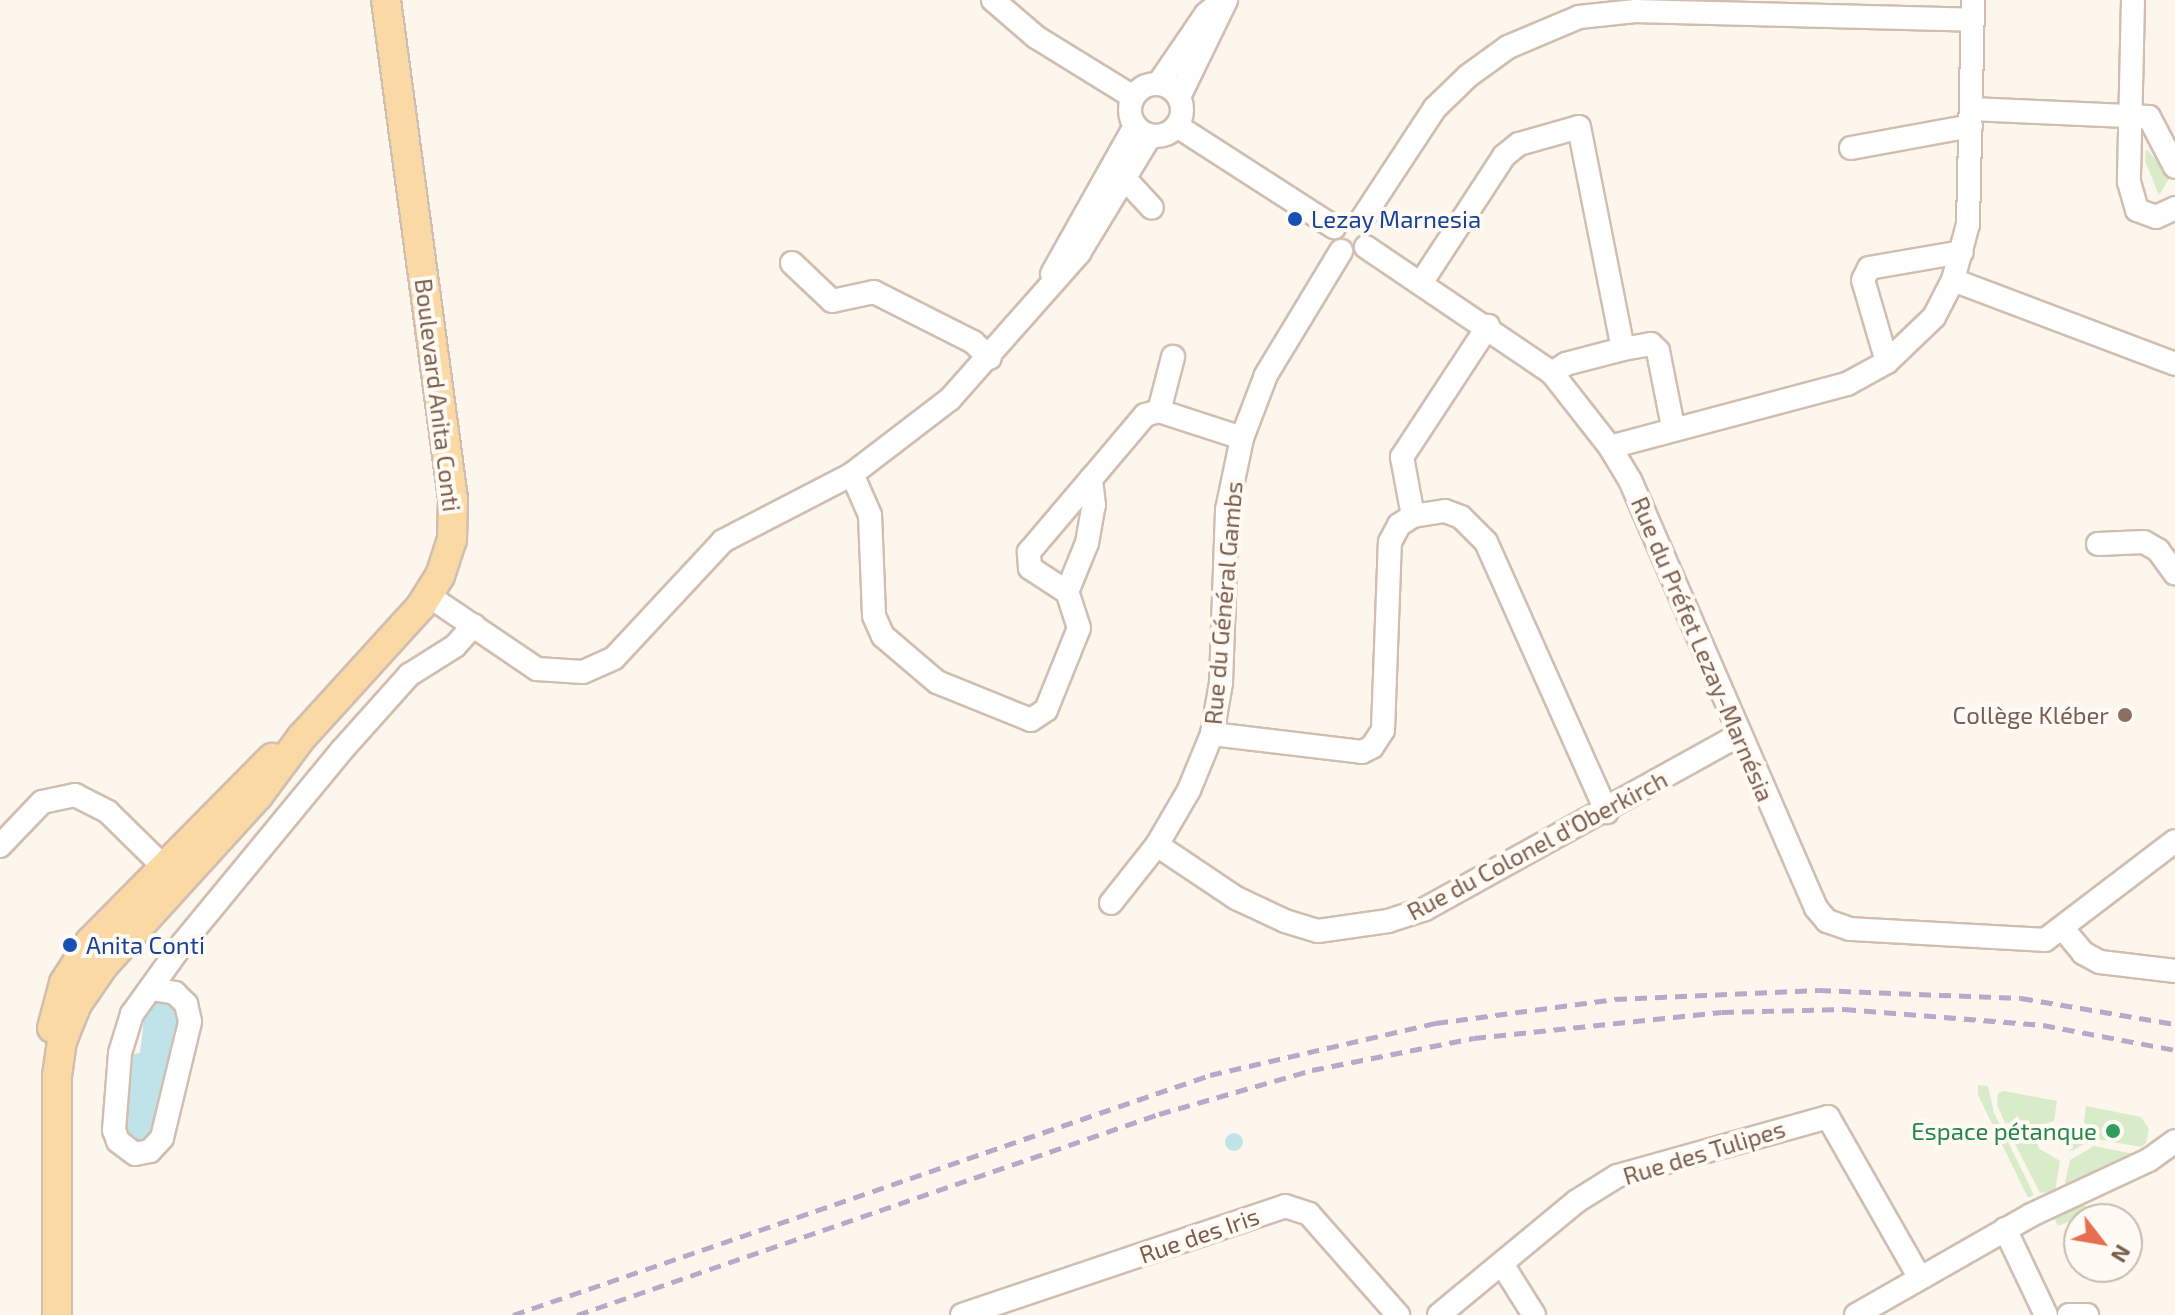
<!DOCTYPE html>
<meta charset="utf-8">
<style>
body{margin:0}
#map{position:relative;width:2175px;height:1315px;overflow:hidden;background:#fdf6ec;font-family:"Exo 2",sans-serif}
div>[style]{position:absolute}
[style*='--x']{left:calc(var(--x)*1px);top:calc(var(--y)*1px);width:calc(var(--w)*1px);rotate:calc(var(--a)*1deg)}
.green>*{inset:0;background:#d8ecc9}
.water>*{inset:0;background:#bfe3e8}
.round{border-radius:50%}
.roads{filter:drop-shadow(2px 0 #d1beb0) drop-shadow(-2px 0 #d1beb0) drop-shadow(0 2px #d1beb0) drop-shadow(0 -2px #d1beb0)}
.minor>*{height:22px;margin:-11px;padding:0 11px;transform-origin:11px;border-radius:11px;background:#fff}
.minor>.ring{margin:-11px;padding:0;box-sizing:content-box;background:none;border:22px solid #fff;border-radius:50%}
.major>*{height:28px;margin:-14px;padding:0 14px;transform-origin:14px;border-radius:14px;background:#fbd9a5}
.rail>*{height:5px;margin-top:-2.5px;transform-origin:0;background:repeating-linear-gradient(90deg,#b9a8c9 0 12px,transparent 0 20px)}
.dots>*{width:22px;height:22px;translate:-50% -50%;box-sizing:border-box;border:4px solid #fffaf3;border-radius:50%}
span{translate:-50% -50%;white-space:nowrap;text-align:center;line-height:1.15;-webkit-text-stroke:8px #fffaf3;paint-order:stroke}
.transit-label{font-size:24px;color:#164399}
.left{translate:0 -50%;text-align:left}
.street-label{font-size:24px;color:#7a5c4d}
.education-label{font-size:24px;color:#785e54}
.right{translate:-100% -50%;text-align:right}
.leisure-label{font-size:24px;color:#27864d}
.north{position:absolute;left:2063px;top:1203px;width:80px;height:80px;box-sizing:border-box;background:#fffaf3;border:2px solid #cabbb1;border-radius:50%;rotate:121deg;font-size:22px;font-weight:700;line-height:32px;text-align:center;color:#7a5c4d}
.north::after{content:'';display:block;margin:auto;width:28px;height:36px;background:#e76f51;clip-path:polygon(50% 0,100% 100%,50% 72%,0 100%)}
</style>
<div id="map">
<div class="green">
<i style="clip-path:polygon(2146px 149px,2171px 176px,2159px 195px,2145px 161px)"></i>
<i style="clip-path:polygon(1978px 1085px,1988px 1086px,1994px 1113px,2034px 1195px,2028px 1198px,1978px 1095px)"></i>
<i style="clip-path:polygon(2004px 1091px,2057px 1101px,2054px 1121px,2031px 1128px,2005px 1123px,1997px 1105px,1998px 1093px)"></i>
<i style="clip-path:polygon(2086px 1106px,2141px 1117px,2149px 1129px,2146px 1143px,2141px 1147px,2091px 1138px,2084px 1121px)"></i>
<i style="clip-path:polygon(2075px 1126px,2084px 1144px,2072px 1151px,2060px 1143px,2046px 1143px,2044px 1133px)"></i>
<i style="clip-path:polygon(2009px 1132px,2037px 1137px,2038px 1148px,2060px 1161px,2055px 1191px,2040px 1193px)"></i>
<i style="clip-path:polygon(2094px 1146px,2139px 1155px,2063px 1192px,2070px 1160px)"></i>
<i style="clip-path:polygon(2083px 1202px,2089px 1214px,2058px 1226px,2053px 1215px)"></i>
</div>
<div class="water">
<i style="clip-path:polygon(160px 999px,175px 1007px,178px 1025px,154px 1131px,137px 1144px,127px 1137px,125px 1126px,131px 1055px,140px 1053px,145px 1010px)"></i>
<i class="round" style="left:1225px;top:1133px;width:18px;height:18px"></i>
</div>
<div class="roads">
<div class="minor">
<i style="--x:993;--y:0;--w:57;--a:40.7"></i>
<i style="--x:1036;--y:37;--w:114;--a:31.7"></i>
<i style="--x:2133;--y:0;--w:182;--a:91.3"></i>
<i style="--x:2129;--y:182;--w:29;--a:74"></i>
<i style="--x:2137;--y:210;--w:20;--a:20"></i>
<i style="--x:2156;--y:217;--w:21;--a:-25"></i>
<i style="--x:1159;--y:83;--w:83;--a:-55.7"></i>
<i style="--x:1206;--y:14;--w:22;--a:-39"></i>
<i class="ring" style="left:1130px;top:84px;width:30px;height:30px"></i>
<i style="--x:1179;--y:97;--w:108;--a:-64.1"></i>
<i style="--x:1971;--y:109;--w:178;--a:2.6"></i>
<i style="--x:2149;--y:117;--w:56;--a:62.5"></i>
<i style="--x:1177;--y:126;--w:187;--a:32.8"></i>
<i style="--x:1851;--y:148;--w:122;--a:-10.4"></i>
<i style="--x:1115;--y:168;--w:54;--a:47.2"></i>
<i style="--x:1362;--y:219;--w:133;--a:-56.7"></i>
<i style="--x:1435;--y:108;--w:46;--a:-44.1"></i>
<i style="--x:1468;--y:76;--w:49;--a:-35.9"></i>
<i style="--x:1508;--y:47;--w:77;--a:-22.9"></i>
<i style="--x:1579;--y:17;--w:57;--a:-6"></i>
<i style="--x:1636;--y:11;--w:336;--a:1.5"></i>
<i style="--x:1366;--y:247;--w:225;--a:34.1"></i>
<i style="--x:1552;--y:373;--w:94;--a:51.9"></i>
<i style="--x:1610;--y:447;--w:39;--a:59"></i>
<i style="--x:1630;--y:480;--w:467;--a:66.5"></i>
<i style="--x:1816;--y:908;--w:17;--a:50"></i>
<i style="--x:1827;--y:921;--w:24;--a:19"></i>
<i style="--x:1850;--y:929;--w:195;--a:3.2"></i>
<i style="--x:2045;--y:940;--w:163;--a:-37.3"></i>
<i style="--x:792;--y:263;--w:55;--a:43.5"></i>
<i style="--x:832;--y:301;--w:43;--a:-12.1"></i>
<i style="--x:874;--y:292;--w:111;--a:26.8"></i>
<i style="--x:973;--y:342;--w:23;--a:43"></i>
<i style="--x:1052;--y:274;--w:170;--a:-60.7"></i>
<i style="--x:1953;--y:280;--w:237;--a:20.7"></i>
<i style="--x:1421;--y:283;--w:152;--a:-56.8"></i>
<i style="--x:1504;--y:156;--w:19;--a:-39"></i>
<i style="--x:1519;--y:144;--w:62;--a:-15.8"></i>
<i style="--x:1579;--y:127;--w:226;--a:78.8"></i>
<i style="--x:1623;--y:349;--w:59;--a:165.3"></i>
<i style="--x:1566;--y:364;--w:17;--a:147"></i>
<i style="--x:1623;--y:349;--w:28;--a:-10"></i>
<i style="--x:1651;--y:344;--w:10;--a:45"></i>
<i style="--x:1658;--y:351;--w:77;--a:78.8"></i>
<i style="--x:1887;--y:362;--w:85;--a:-106.3"></i>
<i style="--x:1863;--y:280;--w:13;--a:-63"></i>
<i style="--x:1869;--y:268;--w:94;--a:-9.8"></i>
<i style="--x:1159;--y:411;--w:56;--a:-75.5"></i>
<i style="--x:1610;--y:447;--w:245;--a:-14.9"></i>
<i style="--x:1847;--y:384;--w:46;--a:-28.8"></i>
<i style="--x:1887;--y:362;--w:65;--a:-43.8"></i>
<i style="--x:1934;--y:317;--w:42;--a:-62.8"></i>
<i style="--x:1953;--y:280;--w:58;--a:-75"></i>
<i style="--x:1968;--y:224;--w:224;--a:-88.7"></i>
<i style="--x:852;--y:474;--w:45;--a:66.3"></i>
<i style="--x:870;--y:515;--w:101;--a:87.7"></i>
<i style="--x:874;--y:616;--w:22;--a:66"></i>
<i style="--x:883;--y:636;--w:71;--a:40.4"></i>
<i style="--x:937;--y:682;--w:101;--a:22"></i>
<i style="--x:1031;--y:720;--w:18;--a:-34"></i>
<i style="--x:1046;--y:710;--w:88;--a:-68.1"></i>
<i style="--x:1079;--y:628;--w:38;--a:-108"></i>
<i style="--x:1067;--y:592;--w:53;--a:-67.8"></i>
<i style="--x:1087;--y:543;--w:39;--a:-80"></i>
<i style="--x:1094;--y:505;--w:26;--a:-97"></i>
<i style="--x:1091;--y:479;--w:84;--a:-49.8"></i>
<i style="--x:1145;--y:415;--w:15;--a:-16"></i>
<i style="--x:1159;--y:411;--w:87;--a:18"></i>
<i style="--x:1413;--y:516;--w:60;--a:-100.6"></i>
<i style="--x:1402;--y:457;--w:157;--a:-56.7"></i>
<i style="--x:2098;--y:544;--w:46;--a:-2.5"></i>
<i style="--x:2144;--y:542;--w:16;--a:30"></i>
<i style="--x:2158;--y:550;--w:29;--a:54"></i>
<i style="--x:1067;--y:592;--w:44;--a:-147"></i>
<i style="--x:1030;--y:568;--w:16;--a:-94"></i>
<i style="--x:1029;--y:552;--w:96;--a:-49.7"></i>
<i style="--x:429;--y:596;--w:130;--a:34.1"></i>
<i style="--x:537;--y:669;--w:46;--a:3.7"></i>
<i style="--x:583;--y:672;--w:34;--a:-24"></i>
<i style="--x:614;--y:658;--w:160;--a:-47"></i>
<i style="--x:723;--y:541;--w:145;--a:-27.4"></i>
<i style="--x:852;--y:474;--w:123;--a:-37.4"></i>
<i style="--x:950;--y:399;--w:195;--a:-48.5"></i>
<i style="--x:1079;--y:253;--w:137;--a:-58.7"></i>
<i style="--x:1212;--y:734;--w:151;--a:6.8"></i>
<i style="--x:1362;--y:752;--w:11;--a:-27"></i>
<i style="--x:1372;--y:747;--w:20;--a:-57"></i>
<i style="--x:1383;--y:730;--w:188;--a:-87.9"></i>
<i style="--x:1390;--y:542;--w:19;--a:-62"></i>
<i style="--x:1399;--y:525;--w:17;--a:-33"></i>
<i style="--x:1413;--y:516;--w:32;--a:-9"></i>
<i style="--x:1445;--y:511;--w:17;--a:21"></i>
<i style="--x:1461;--y:517;--w:35;--a:45"></i>
<i style="--x:1486;--y:542;--w:296;--a:65.9"></i>
<i style="--x:1157;--y:845;--w:95;--a:33.9"></i>
<i style="--x:1236;--y:898;--w:54;--a:25.1"></i>
<i style="--x:1285;--y:921;--w:34;--a:17"></i>
<i style="--x:1318;--y:931;--w:71;--a:-8.1"></i>
<i style="--x:1388;--y:921;--w:39;--a:-18"></i>
<i style="--x:1425;--y:909;--w:359;--a:-29"></i>
<i style="--x:0;--y:846;--w:61;--a:-46.3"></i>
<i style="--x:42;--y:802;--w:34;--a:-12"></i>
<i style="--x:75;--y:795;--w:37;--a:27"></i>
<i style="--x:108;--y:812;--w:95;--a:44.6"></i>
<i style="--x:1111;--y:903;--w:74;--a:-51.6"></i>
<i style="--x:1157;--y:845;--w:64;--a:-59.8"></i>
<i style="--x:1189;--y:790;--w:61;--a:-67.7"></i>
<i style="--x:1212;--y:734;--w:52;--a:-80"></i>
<i style="--x:1221;--y:683;--w:173;--a:-88"></i>
<i style="--x:1227;--y:510;--w:74;--a:-78.2"></i>
<i style="--x:1242;--y:438;--w:67;--a:-69.1"></i>
<i style="--x:1266;--y:375;--w:145;--a:-58.8"></i>
<i style="--x:2064;--y:930;--w:30;--a:50"></i>
<i style="--x:2083;--y:953;--w:19;--a:28"></i>
<i style="--x:2100;--y:962;--w:76;--a:6.8"></i>
<i style="--x:151;--y:989;--w:24;--a:9"></i>
<i style="--x:175;--y:993;--w:16;--a:45"></i>
<i style="--x:186;--y:1004;--w:18;--a:77"></i>
<i style="--x:190;--y:1022;--w:119;--a:103.6"></i>
<i style="--x:162;--y:1138;--w:18;--a:133"></i>
<i style="--x:150;--y:1151;--w:15;--a:169"></i>
<i style="--x:135;--y:1154;--w:21;--a:-143"></i>
<i style="--x:118;--y:1141;--w:12;--a:-110"></i>
<i style="--x:114;--y:1130;--w:77;--a:-85.5"></i>
<i style="--x:120;--y:1053;--w:41;--a:-72.9"></i>
<i style="--x:132;--y:1014;--w:87;--a:-54.3"></i>
<i style="--x:183;--y:943;--w:250;--a:-50.5"></i>
<i style="--x:342;--y:750;--w:101;--a:-48.2"></i>
<i style="--x:409;--y:675;--w:54;--a:-32.2"></i>
<i style="--x:455;--y:646;--w:28;--a:-48"></i>
<i style="--x:2005;--y:1229;--w:95;--a:64.5"></i>
<i style="--x:1502;--y:1264;--w:60;--a:57.9"></i>
<i style="--x:962;--y:1315;--w:341;--a:-18.6"></i>
<i style="--x:1285;--y:1206;--w:25;--a:18"></i>
<i style="--x:1309;--y:1214;--w:135;--a:48.6"></i>
<i style="--x:1439;--y:1315;--w:179;--a:-39.6"></i>
<i style="--x:1577;--y:1201;--w:47;--a:-32"></i>
<i style="--x:1617;--y:1176;--w:219;--a:-15.6"></i>
<i style="--x:1828;--y:1117;--w:185;--a:60.3"></i>
<i style="--x:1856;--y:1315;--w:202;--a:-29.7"></i>
<i style="--x:2031;--y:1215;--w:130;--a:-25"></i>
<i style="--x:2149;--y:1160;--w:32;--a:-36"></i>
<i style="--x:2069;--y:1315;--w:18;--a:0"></i>
</div>
<div class="major">
<i style="--x:52;--y:1028;--w:47;--a:-75.1"></i>
<i style="--x:64;--y:983;--w:49;--a:-57.6"></i>
<i style="--x:90;--y:942;--w:259;--a:-45.3"></i>
<i style="--x:57;--y:1315;--w:239;--a:-90"></i>
<i style="--x:57;--y:1076;--w:35;--a:-82"></i>
<i style="--x:62;--y:1041;--w:40;--a:-68"></i>
<i style="--x:77;--y:1004;--w:47;--a:-55.3"></i>
<i style="--x:104;--y:965;--w:229;--a:-47.7"></i>
<i style="--x:258;--y:796;--w:72;--a:-53.4"></i>
<i style="--x:301;--y:738;--w:178;--a:-47.7"></i>
<i style="--x:421;--y:606;--w:36;--a:-58"></i>
<i style="--x:440;--y:576;--w:38;--a:-72"></i>
<i style="--x:452;--y:540;--w:41;--a:-88.6"></i>
<i style="--x:453;--y:499;--w:503;--a:-97.65"></i>
</div>
</div>
<div class="rail">
<i style="--x:513;--y:1315;--w:737;--a:-19"></i>
<i style="--x:1210;--y:1075;--w:232;--a:-13"></i>
<i style="--x:1436;--y:1023;--w:181;--a:-7.6"></i>
<i style="--x:1615;--y:999;--w:204;--a:-2.5"></i>
<i style="--x:1819;--y:990;--w:202;--a:2.3"></i>
<i style="--x:2021;--y:998;--w:156;--a:9.6"></i>
<i style="--x:577;--y:1315;--w:616;--a:-19.05"></i>
<i style="--x:1159;--y:1114;--w:159;--a:-16"></i>
<i style="--x:1312;--y:1070;--w:165;--a:-11.2"></i>
<i style="--x:1474;--y:1038;--w:249;--a:-6"></i>
<i style="--x:1722;--y:1012;--w:122;--a:-1.4"></i>
<i style="--x:1844;--y:1009;--w:200;--a:4.6"></i>
<i style="--x:2043;--y:1025;--w:134;--a:10.7"></i>
</div>
<div class="dots">
<i style="left:1295px;top:219px;background:#1a4fb4"></i>
<i style="left:2125px;top:715px;background:#8d6e63"></i>
<i style="left:70px;top:945px;background:#1a4fb4"></i>
<i style="left:2113px;top:1131px;background:#2e9e5b"></i>
</div>
<div class="transit-label">
<span class="left" style="left:1311px;top:219px">Lezay Marnesia</span>
<span class="left" style="left:86px;top:945px">Anita Conti</span>
</div>
<div class="street-label">
<span style="left:438px;top:395px;rotate:83deg">Boulevard Anita Conti</span>
<span style="left:1223px;top:603px;rotate:-85deg">Rue du Général Gambs</span>
<span style="left:1703px;top:649px;rotate:67deg">Rue du Préfet Lezay-Marnésia</span>
<span style="left:1537px;top:845px;rotate:-28deg">Rue du Colonel d'Oberkirch</span>
<span style="left:1704px;top:1152px;rotate:-17deg">Rue des Tulipes</span>
<span style="left:1199px;top:1235px;rotate:-19deg">Rue des Iris</span>
</div>
<div class="education-label">
<span class="right" style="left:2109px;top:715px">Collège Kléber</span>
</div>
<div class="leisure-label">
<span class="right" style="left:2097px;top:1131px">Espace pétanque</span>
</div>
<div class="north">N</div>
</div>
